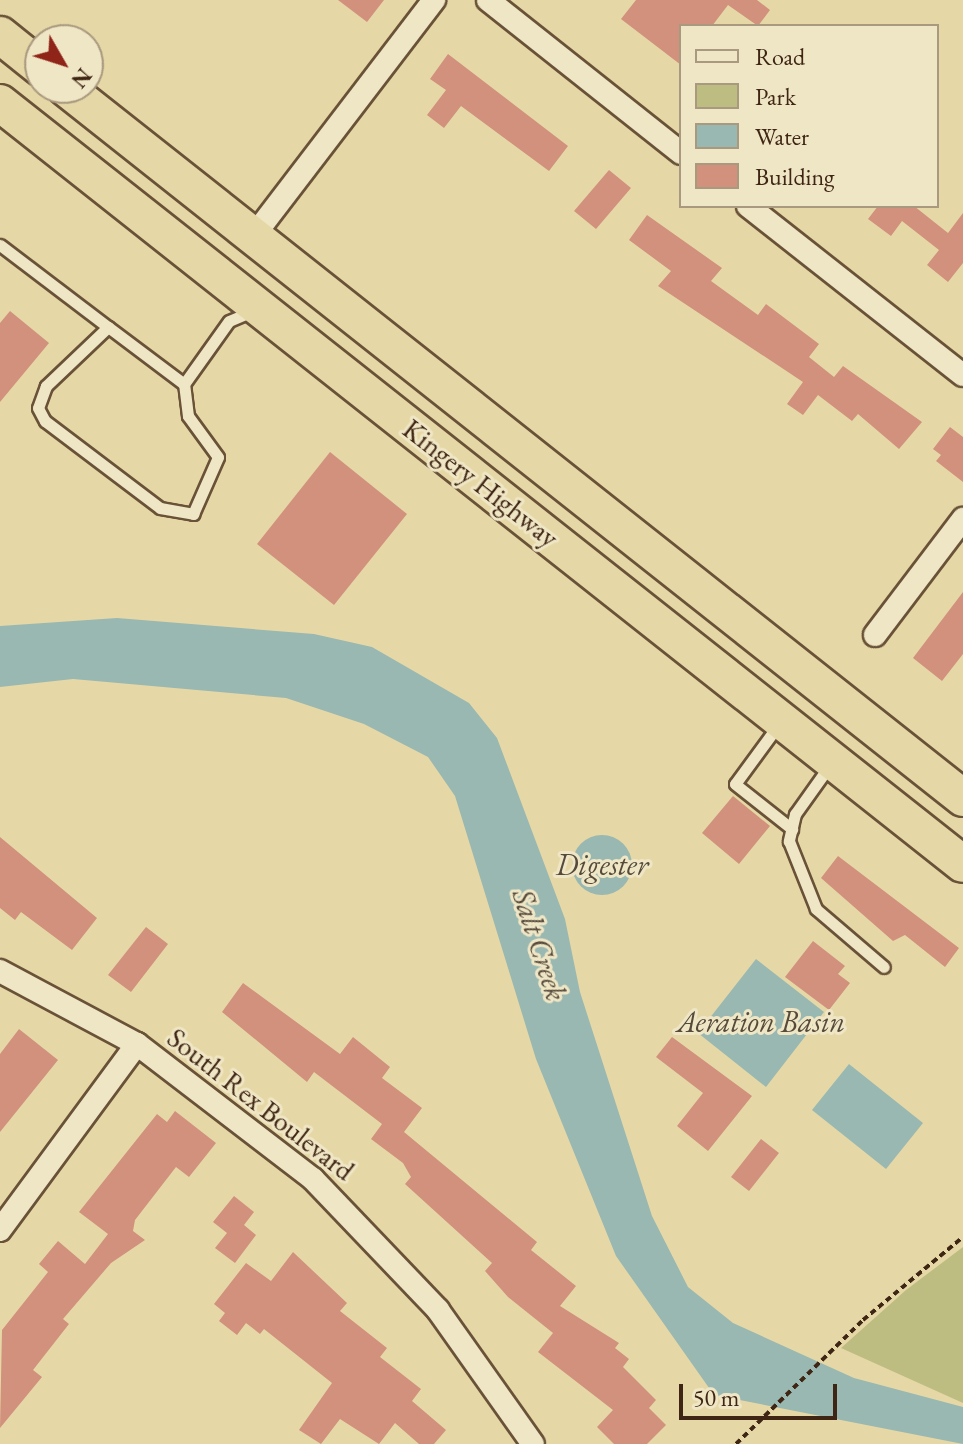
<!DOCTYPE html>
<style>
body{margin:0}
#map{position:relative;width:963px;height:1444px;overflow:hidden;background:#e6d8a6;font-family:"EB Garamond",serif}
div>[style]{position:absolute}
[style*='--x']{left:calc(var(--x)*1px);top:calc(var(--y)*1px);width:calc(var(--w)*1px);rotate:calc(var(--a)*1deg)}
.green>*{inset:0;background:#bdbc81}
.water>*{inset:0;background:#99b8b1}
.round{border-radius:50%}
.building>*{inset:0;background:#d1917c}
.path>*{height:4px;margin-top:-2px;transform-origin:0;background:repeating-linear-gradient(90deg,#3f2614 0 6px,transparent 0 10px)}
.roads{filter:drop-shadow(2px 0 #695238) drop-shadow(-2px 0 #695238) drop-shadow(0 2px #695238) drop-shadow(0 -2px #695238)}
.service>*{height:11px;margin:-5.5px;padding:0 5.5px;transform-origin:5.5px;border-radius:5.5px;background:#efe6c5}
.minor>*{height:22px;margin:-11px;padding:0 11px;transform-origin:11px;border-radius:11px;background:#efe6c5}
.trunk>*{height:36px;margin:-18px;padding:0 18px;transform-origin:18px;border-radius:18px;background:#e6d8a6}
span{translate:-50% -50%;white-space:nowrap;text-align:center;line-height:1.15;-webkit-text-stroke:6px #efe6c5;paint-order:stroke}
.street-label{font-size:28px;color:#3f2614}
.water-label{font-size:30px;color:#564a3b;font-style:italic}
.legend{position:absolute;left:679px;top:24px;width:260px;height:184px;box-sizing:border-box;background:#efe6c5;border:2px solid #a9997e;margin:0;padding:10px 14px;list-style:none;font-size:24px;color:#3f2614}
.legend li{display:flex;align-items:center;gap:16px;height:40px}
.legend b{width:40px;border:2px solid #a9997e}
.north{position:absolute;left:24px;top:24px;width:80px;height:80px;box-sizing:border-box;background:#efe6c5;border:2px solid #a9997e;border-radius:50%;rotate:129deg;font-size:22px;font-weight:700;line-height:32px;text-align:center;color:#3f2614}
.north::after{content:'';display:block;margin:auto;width:28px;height:36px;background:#8f2418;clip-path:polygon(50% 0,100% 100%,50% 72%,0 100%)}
.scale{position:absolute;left:679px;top:1384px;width:158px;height:36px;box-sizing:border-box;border:4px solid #3f2614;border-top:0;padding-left:10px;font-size:24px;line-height:28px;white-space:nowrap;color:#3f2614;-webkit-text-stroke:6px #efe6c5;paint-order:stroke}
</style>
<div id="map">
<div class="green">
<i style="clip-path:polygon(963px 1247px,963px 1403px,841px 1348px,906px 1290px)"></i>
</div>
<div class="water">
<i style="clip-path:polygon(117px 618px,314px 634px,372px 647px,469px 703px,497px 738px,565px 919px,580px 992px,652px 1216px,688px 1287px,733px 1323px,854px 1378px,963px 1407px,963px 1444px,714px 1395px,616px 1256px,536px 1059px,455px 796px,428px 757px,364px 724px,286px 698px,73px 679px,0 687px,0 626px)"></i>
<i class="round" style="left:572px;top:835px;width:60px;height:60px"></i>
<i style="clip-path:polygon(756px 959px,824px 1012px,766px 1087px,698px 1033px)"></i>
<i style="clip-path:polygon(849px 1064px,923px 1123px,886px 1169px,812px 1110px)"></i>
</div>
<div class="building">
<i style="clip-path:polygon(338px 0,384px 0,367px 22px)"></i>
<i style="clip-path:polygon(636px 0,757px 0,770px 10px,758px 26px,728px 5px,712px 26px,681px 26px,681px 65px,621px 19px)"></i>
<i style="clip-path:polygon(448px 54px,568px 146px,549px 171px,461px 106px,444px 128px,427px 115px,446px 90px,430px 79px)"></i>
<i style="clip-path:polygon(609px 170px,631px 188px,596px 229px,574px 211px)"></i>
<i style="clip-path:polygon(878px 206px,914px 206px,948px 233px,963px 213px,963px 263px,948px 282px,927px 265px,939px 250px,902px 221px,891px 236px,868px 219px)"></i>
<i style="clip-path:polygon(647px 215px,722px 268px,711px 281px,758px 315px,766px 304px,819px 344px,809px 357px,834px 377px,843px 366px,922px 422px,899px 449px,858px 414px,852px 421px,818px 395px,803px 415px,787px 404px,803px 382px,658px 286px,671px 271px,629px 240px)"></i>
<i style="clip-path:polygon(10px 311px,49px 343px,0 402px,0 323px)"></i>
<i style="clip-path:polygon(950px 427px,963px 437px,963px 482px,936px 461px,941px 455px,933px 449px)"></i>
<i style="clip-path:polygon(330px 452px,407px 514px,334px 605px,257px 544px)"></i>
<i style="clip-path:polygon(963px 592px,963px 654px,942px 681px,913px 658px)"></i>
<i style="clip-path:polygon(733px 796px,770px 826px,739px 864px,702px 833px)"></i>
<i style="clip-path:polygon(0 837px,97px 918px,72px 950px,21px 912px,15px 920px,0 908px)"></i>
<i style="clip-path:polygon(838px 856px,959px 948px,945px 967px,905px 935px,893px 941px,821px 878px)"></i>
<i style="clip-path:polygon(146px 927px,168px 944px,131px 992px,108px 975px)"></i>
<i style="clip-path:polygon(813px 941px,845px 966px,838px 974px,850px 983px,829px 1010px,785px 977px)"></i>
<i style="clip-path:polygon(243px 983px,340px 1054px,353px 1037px,390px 1067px,382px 1078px,422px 1108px,404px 1132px,537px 1242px,531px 1250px,576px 1286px,560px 1306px,619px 1343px,615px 1348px,629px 1359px,623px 1367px,656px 1400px,649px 1408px,666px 1425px,647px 1444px,614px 1444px,597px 1427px,613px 1410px,538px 1352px,553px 1333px,508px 1297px,485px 1271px,492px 1263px,405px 1184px,411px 1177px,403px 1163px,371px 1139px,382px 1124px,314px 1072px,307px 1082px,222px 1012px)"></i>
<i style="clip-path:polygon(19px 1029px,58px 1060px,0 1132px,0 1054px)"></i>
<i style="clip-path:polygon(672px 1037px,752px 1096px,708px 1151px,677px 1126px,703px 1093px,656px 1057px)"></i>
<i style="clip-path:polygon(175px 1111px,216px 1143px,189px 1177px,176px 1167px,135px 1220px,133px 1231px,145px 1240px,111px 1263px,63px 1319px,69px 1324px,33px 1370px,42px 1377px,0 1428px,2px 1330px,48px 1272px,39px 1264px,58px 1241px,85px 1264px,108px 1234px,79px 1212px,157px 1114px,167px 1122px)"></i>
<i style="clip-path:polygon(761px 1139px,779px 1153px,749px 1191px,731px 1177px)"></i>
<i style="clip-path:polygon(234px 1196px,254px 1212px,244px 1225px,256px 1235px,235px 1263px,215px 1248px,227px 1233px,213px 1222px)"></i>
<i style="clip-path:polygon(293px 1252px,347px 1303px,340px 1311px,387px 1348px,380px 1357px,421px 1389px,412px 1401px,446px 1430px,434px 1444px,419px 1444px,395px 1423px,379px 1444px,340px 1419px,321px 1444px,299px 1430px,332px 1383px,264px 1329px,260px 1334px,246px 1323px,237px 1335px,219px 1321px,225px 1313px,214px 1304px,246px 1263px,271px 1281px)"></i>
</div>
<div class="path">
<i style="--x:736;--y:1444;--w:177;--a:-44.3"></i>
<i style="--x:863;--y:1320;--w:130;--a:-39.7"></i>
</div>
<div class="roads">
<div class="service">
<i style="--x:0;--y:245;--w:136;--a:37.2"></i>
<i style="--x:184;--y:384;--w:95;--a:-143.1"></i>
<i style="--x:108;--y:327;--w:86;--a:136.4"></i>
<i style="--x:46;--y:386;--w:23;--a:110"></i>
<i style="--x:38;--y:408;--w:15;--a:62"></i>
<i style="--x:45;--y:421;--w:144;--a:37.1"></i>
<i style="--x:160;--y:508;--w:34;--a:10"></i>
<i style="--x:193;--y:514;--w:62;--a:-66.3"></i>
<i style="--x:218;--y:457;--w:51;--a:-126.2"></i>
<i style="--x:188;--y:416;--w:32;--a:-97"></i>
<i style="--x:184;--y:384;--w:77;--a:-54.5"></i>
<i style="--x:229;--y:321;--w:25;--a:-23"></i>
<i style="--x:779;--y:724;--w:74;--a:126.3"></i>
<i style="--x:735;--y:784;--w:73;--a:38.3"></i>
<i style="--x:830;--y:765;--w:60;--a:125.5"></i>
<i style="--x:795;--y:814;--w:28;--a:103"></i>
<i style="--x:789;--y:841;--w:73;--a:68.3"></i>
<i style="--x:816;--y:909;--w:89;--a:40.5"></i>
</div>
<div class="minor">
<i style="--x:488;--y:0;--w:246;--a:38.4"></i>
<i style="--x:748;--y:206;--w:273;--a:38.2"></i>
<i style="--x:252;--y:238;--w:300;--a:-52.6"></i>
<i style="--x:875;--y:635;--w:146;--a:-52.8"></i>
<i style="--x:0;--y:971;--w:155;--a:28.1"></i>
<i style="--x:137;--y:1044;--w:222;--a:37.5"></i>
<i style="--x:313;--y:1179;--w:181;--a:46.3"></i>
<i style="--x:438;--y:1310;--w:164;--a:54.7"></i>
<i style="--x:0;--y:1230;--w:231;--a:-53.6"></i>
</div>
<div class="trunk">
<i style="--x:0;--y:35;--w:51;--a:38.7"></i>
<i style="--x:66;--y:88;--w:1144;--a:38.36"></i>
<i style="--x:0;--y:103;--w:1227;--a:38.32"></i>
</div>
</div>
<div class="street-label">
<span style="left:481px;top:483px;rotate:38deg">Kingery Highway</span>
<span style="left:261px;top:1104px;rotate:38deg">South Rex Boulevard</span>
</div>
<div class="water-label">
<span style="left:602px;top:865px">Digester</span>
<span style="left:539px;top:945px;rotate:72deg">Salt Creek</span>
<span style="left:761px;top:1022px">Aeration Basin</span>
</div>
<ul class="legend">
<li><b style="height:10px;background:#efe6c5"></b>Road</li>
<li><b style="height:22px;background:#bdbc81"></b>Park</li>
<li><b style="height:22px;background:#99b8b1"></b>Water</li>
<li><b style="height:22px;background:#d1917c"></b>Building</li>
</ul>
<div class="north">N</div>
<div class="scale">50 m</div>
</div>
